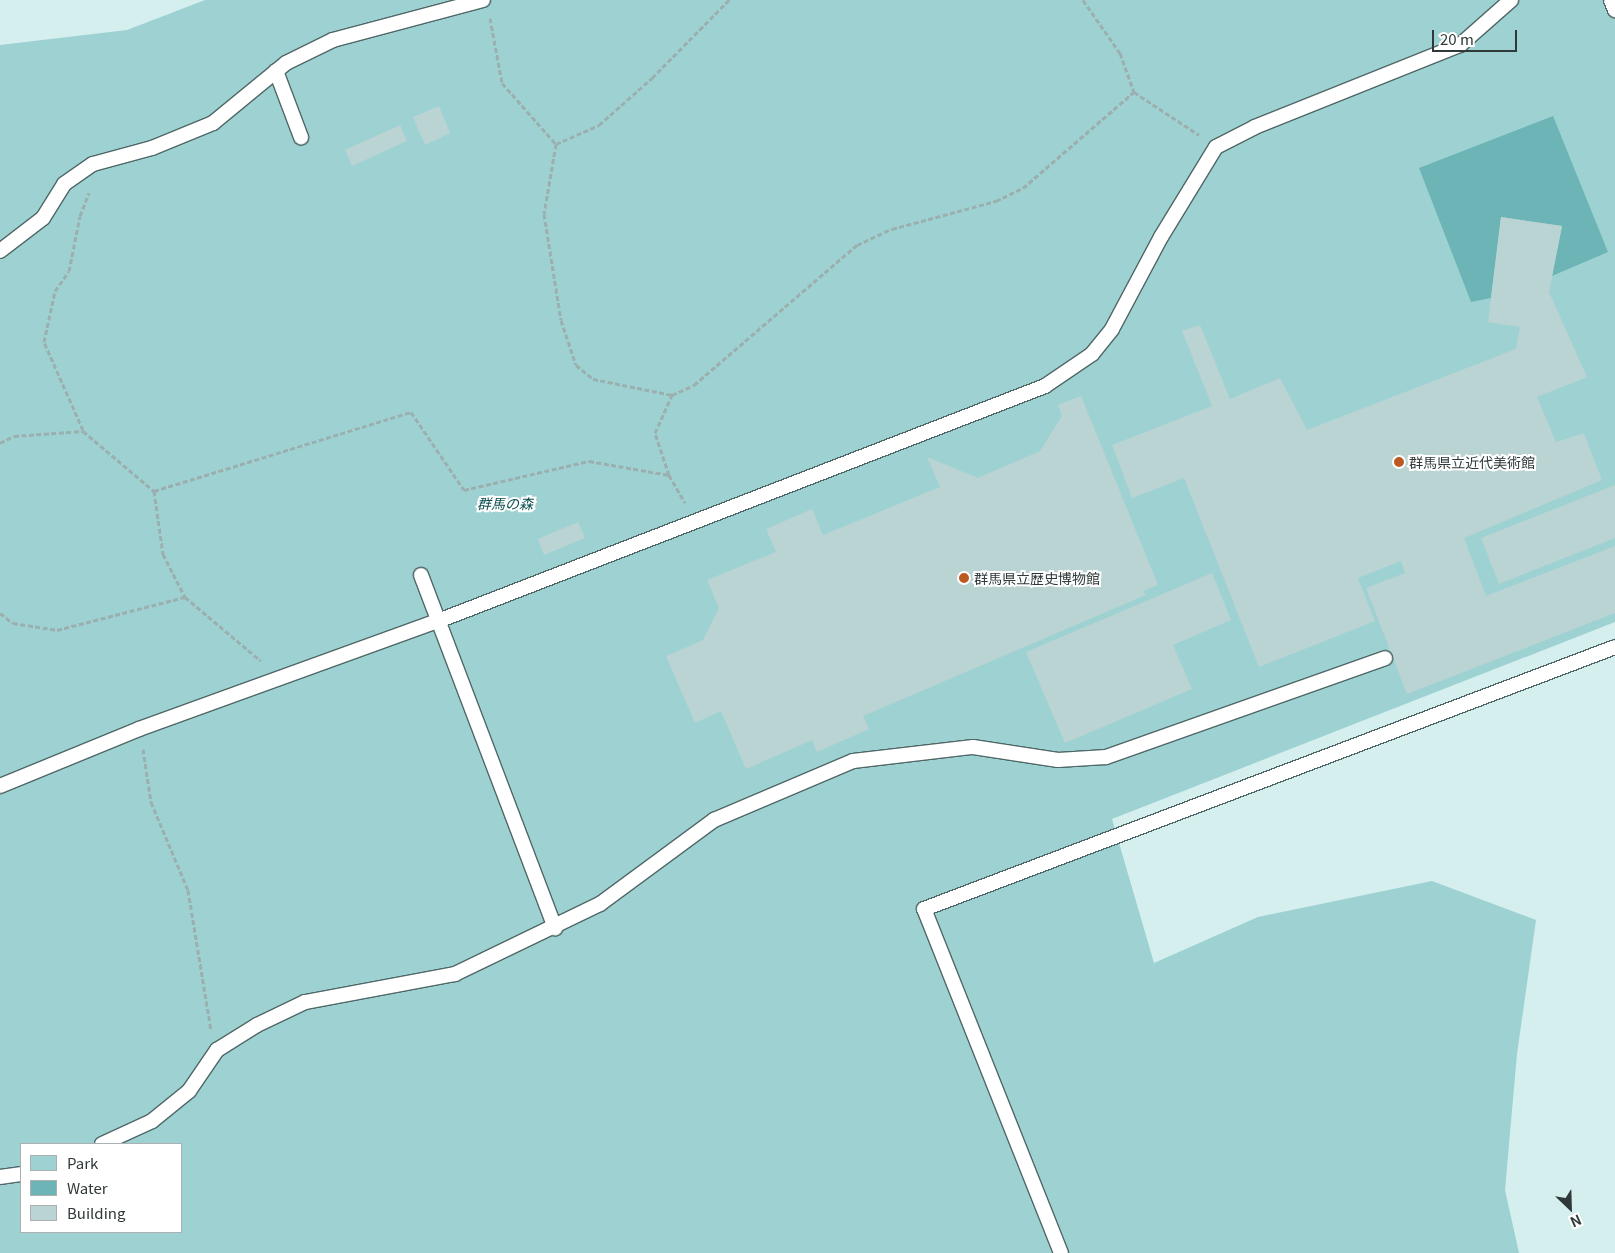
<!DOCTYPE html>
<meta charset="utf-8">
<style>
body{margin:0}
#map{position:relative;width:1615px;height:1253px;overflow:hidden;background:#d5eeee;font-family:Georgia,"Noto Sans JP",serif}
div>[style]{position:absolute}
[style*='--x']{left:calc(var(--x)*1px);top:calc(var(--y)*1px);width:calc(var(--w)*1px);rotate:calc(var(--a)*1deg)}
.green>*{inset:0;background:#9ed2d2}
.water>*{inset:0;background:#6cb4b5}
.building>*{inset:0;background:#bad3d3}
.path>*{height:3px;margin-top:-1.5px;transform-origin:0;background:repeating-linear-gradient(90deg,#9bafaf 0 5px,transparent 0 7.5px)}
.roads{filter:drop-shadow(1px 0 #506767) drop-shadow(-1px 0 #506767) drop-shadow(0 1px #506767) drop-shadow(0 -1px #506767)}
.lane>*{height:14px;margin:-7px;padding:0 7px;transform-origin:7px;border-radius:7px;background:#fff}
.dots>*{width:14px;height:14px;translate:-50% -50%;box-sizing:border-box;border:2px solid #fff;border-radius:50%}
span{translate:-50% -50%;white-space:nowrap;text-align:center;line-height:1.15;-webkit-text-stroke:4px #fff;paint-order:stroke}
.poi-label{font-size:14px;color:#2f3939}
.left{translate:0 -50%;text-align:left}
.park-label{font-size:14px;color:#0b4e4f;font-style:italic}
.legend{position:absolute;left:20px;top:1143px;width:162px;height:90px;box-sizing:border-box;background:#fff;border:1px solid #acb0b0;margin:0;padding:6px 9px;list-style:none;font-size:15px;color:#2f3939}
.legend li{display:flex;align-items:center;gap:10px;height:25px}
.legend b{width:25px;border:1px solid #acb0b0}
.north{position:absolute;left:1545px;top:1183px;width:50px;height:50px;-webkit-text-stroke:4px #fff;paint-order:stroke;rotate:156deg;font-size:14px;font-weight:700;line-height:20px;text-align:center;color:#2f3939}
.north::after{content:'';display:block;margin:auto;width:18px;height:22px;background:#2f3939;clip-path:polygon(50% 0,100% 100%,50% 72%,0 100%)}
.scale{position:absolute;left:1432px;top:30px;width:85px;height:22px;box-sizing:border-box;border:2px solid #2f3939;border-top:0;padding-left:6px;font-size:15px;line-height:18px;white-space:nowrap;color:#2f3939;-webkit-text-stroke:4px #fff;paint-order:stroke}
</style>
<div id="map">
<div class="green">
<i style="clip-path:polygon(evenodd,205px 0,1615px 0,1615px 622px,1112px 819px,1154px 963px,1258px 917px,1432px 881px,1536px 920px,1517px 1054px,1505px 1190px,1519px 1253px,0 1253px,0 45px,127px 30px,205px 0,21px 1144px,181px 1144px,181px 1232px,21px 1232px,21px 1144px)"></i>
</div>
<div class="water">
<i style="clip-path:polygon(1553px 116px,1608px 252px,1552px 276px,1562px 226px,1501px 217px,1491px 298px,1471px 302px,1419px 168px)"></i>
</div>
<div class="building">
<i style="clip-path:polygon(439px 106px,450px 133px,425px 145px,413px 117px)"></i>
<i style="clip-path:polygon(400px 125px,407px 141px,352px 166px,345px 150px)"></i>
<i style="clip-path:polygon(1501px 217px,1562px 226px,1549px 292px,1587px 377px,1537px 397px,1556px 442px,1584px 433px,1602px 480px,1464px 538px,1486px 596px,1615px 546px,1615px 613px,1407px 694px,1366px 588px,1405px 573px,1401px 561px,1358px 578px,1375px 621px,1259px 667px,1184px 478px,1132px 498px,1112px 445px,1212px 406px,1182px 331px,1200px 325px,1230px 399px,1280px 378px,1307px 430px,1516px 349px,1520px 327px,1488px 322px)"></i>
<i style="clip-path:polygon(1081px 396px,1158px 585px,1143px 591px,1146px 595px,863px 716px,869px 729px,817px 752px,812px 740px,746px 769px,721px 711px,695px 723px,666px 656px,703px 640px,719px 608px,707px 580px,776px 552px,766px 529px,812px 509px,823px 535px,940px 487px,927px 457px,978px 478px,1040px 451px,1062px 416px,1058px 405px)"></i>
<i style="clip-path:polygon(1615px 485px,1615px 538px,1499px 584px,1481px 538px)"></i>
<i style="clip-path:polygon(578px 522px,585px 538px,544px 555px,538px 539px)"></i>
<i style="clip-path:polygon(1212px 573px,1231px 620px,1173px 645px,1192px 689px,1065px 743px,1026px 652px)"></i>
</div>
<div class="path">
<i style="--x:1083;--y:0;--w:65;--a:55.1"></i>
<i style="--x:1120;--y:53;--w:41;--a:70.3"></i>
<i style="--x:1134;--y:92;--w:78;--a:33.5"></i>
<i style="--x:490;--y:18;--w:66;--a:79.5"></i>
<i style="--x:502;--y:83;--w:81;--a:48.5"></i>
<i style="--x:556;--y:144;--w:47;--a:-23.8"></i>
<i style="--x:599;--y:125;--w:71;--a:-41.6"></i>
<i style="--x:652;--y:78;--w:110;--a:-45.4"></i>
<i style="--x:556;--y:144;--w:71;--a:99.7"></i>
<i style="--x:544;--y:214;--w:107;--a:80.9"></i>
<i style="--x:561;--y:320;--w:47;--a:71.6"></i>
<i style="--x:576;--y:365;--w:22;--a:39"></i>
<i style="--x:593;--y:379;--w:81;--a:11.4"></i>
<i style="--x:672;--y:395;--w:24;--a:-24"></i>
<i style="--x:694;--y:385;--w:215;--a:-40.7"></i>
<i style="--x:857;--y:245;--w:38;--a:-25"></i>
<i style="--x:892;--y:229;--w:108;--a:-15.1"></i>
<i style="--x:996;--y:201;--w:30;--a:-26"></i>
<i style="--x:1023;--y:188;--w:147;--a:-40.9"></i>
<i style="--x:83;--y:430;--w:96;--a:-113.9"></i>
<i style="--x:44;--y:342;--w:52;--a:-77.8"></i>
<i style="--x:55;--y:291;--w:24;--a:-55"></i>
<i style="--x:69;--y:271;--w:56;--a:-78.7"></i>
<i style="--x:80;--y:216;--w:25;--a:-69"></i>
<i style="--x:0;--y:443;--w:16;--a:-27"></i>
<i style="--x:14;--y:436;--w:69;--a:-4.1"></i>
<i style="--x:83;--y:431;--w:93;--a:40.2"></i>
<i style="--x:154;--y:491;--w:64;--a:81.9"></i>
<i style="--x:163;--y:554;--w:48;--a:62.9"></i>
<i style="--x:669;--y:475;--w:44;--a:-108.4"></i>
<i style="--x:655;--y:433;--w:42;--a:-65.9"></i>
<i style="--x:154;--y:491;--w:269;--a:-17.1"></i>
<i style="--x:411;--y:412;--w:94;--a:55.8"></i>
<i style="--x:464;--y:490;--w:128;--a:-13.1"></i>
<i style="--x:589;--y:461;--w:81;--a:9.9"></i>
<i style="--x:669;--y:475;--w:32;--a:60"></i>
<i style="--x:0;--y:613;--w:16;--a:38"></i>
<i style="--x:13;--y:623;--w:45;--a:9"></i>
<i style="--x:57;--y:630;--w:132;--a:-14.5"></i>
<i style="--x:185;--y:597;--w:99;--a:40.1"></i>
<i style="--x:143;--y:749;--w:54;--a:81.4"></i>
<i style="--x:151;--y:802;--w:95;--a:67.2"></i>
<i style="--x:188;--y:890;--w:142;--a:80.7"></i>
</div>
<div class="roads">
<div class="lane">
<i style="--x:1611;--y:0;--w:11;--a:68"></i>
<i style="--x:276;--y:71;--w:71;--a:69.3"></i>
<i style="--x:0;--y:251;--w:54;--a:-37.5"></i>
<i style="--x:43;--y:218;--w:40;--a:-58"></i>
<i style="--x:64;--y:184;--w:35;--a:-35"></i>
<i style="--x:93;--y:164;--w:61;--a:-15.2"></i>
<i style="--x:152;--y:148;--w:66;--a:-22.3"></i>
<i style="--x:213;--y:123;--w:94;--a:-39.4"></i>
<i style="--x:286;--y:63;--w:52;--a:-26.1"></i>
<i style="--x:333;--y:40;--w:155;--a:-14.9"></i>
<i style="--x:421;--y:575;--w:378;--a:69.2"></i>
<i style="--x:0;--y:786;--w:150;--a:-22.3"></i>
<i style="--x:139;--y:729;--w:318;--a:-19.9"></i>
<i style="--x:438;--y:621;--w:651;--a:-21.16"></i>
<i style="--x:1045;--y:386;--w:57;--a:-34.2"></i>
<i style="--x:1092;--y:354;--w:32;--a:-51"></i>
<i style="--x:1112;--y:329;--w:104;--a:-62"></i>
<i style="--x:1161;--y:237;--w:105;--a:-58.6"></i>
<i style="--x:1216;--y:147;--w:44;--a:-27.1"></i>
<i style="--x:1255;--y:127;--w:221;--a:-21.8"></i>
<i style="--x:1460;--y:45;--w:68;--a:-41.4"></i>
<i style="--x:102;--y:1144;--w:55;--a:-24.7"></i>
<i style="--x:152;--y:1121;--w:48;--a:-39"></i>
<i style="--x:189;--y:1091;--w:50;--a:-55.7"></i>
<i style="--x:217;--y:1050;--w:47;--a:-32"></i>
<i style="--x:257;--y:1025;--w:53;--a:-25.6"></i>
<i style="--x:305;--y:1002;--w:153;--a:-10.6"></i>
<i style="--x:455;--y:974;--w:161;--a:-25.8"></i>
<i style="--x:600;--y:904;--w:142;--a:-36.4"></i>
<i style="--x:714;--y:820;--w:151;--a:-23"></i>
<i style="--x:853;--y:761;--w:121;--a:-6.7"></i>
<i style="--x:973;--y:747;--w:86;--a:8.7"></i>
<i style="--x:1058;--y:760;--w:48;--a:-3.6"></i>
<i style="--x:1106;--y:757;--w:296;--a:-19.5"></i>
<i style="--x:0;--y:1177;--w:21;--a:-8"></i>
<i style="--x:1061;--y:1253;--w:370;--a:-111.7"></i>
<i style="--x:924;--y:909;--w:739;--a:-20.76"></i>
</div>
</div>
<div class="dots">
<i style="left:1399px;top:462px;background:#bc5920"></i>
<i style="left:964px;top:578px;background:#bc5920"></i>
</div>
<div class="poi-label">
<span class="left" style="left:1409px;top:462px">群馬県立近代美術館</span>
<span class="left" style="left:974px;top:578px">群馬県立歴史博物館</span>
</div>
<div class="park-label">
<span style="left:505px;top:503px">群馬の森</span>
</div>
<ul class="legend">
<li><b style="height:14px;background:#9ed2d2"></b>Park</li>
<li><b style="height:14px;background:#6cb4b5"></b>Water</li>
<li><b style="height:14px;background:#bad3d3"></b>Building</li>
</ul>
<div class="north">N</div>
<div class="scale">20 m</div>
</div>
